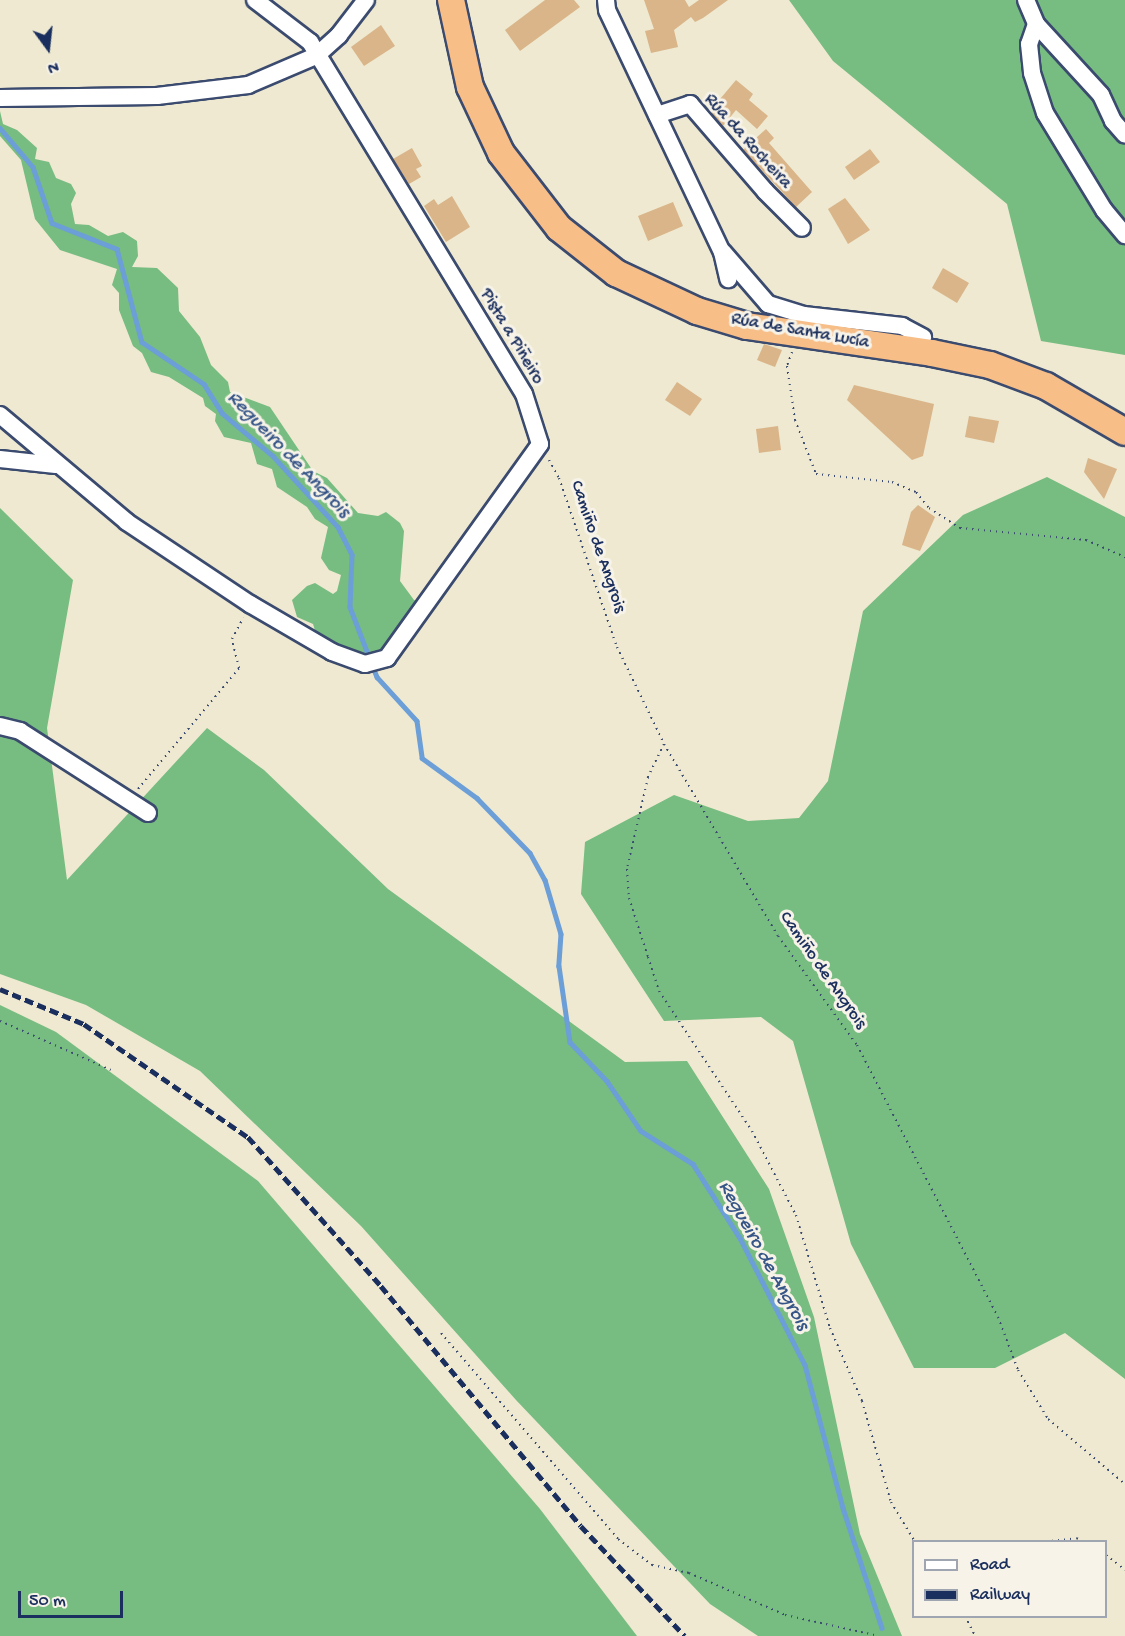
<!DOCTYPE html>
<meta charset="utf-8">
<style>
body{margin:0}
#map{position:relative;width:1125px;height:1636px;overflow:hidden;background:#eee9d0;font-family:"Gochi Hand",sans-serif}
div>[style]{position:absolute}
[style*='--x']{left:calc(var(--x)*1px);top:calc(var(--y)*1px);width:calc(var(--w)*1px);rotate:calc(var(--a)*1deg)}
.forest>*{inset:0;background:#77bc80}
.stream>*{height:4.5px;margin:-2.25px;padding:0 2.25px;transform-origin:2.25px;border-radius:2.25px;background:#6c9ed7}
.building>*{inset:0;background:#d9b589}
.path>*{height:2px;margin-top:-1px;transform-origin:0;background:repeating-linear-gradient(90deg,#3b4b6f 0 1.5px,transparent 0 6px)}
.roads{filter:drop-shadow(2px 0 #3b4b6f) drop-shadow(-2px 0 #3b4b6f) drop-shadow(0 2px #3b4b6f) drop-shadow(0 -2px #3b4b6f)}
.minor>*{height:16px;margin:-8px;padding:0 8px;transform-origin:8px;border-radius:8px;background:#fff}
.highway>*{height:26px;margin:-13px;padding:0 13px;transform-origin:13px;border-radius:13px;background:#f7be88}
.rail>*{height:4.5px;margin-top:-2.25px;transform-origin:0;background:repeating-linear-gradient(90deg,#1b2f5e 0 9px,transparent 0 13.5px)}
span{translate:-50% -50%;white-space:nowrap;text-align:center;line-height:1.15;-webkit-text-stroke:6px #f7f3e8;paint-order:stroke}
.street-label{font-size:18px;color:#1b2f5e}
.water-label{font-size:20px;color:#375688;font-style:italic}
.legend{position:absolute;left:912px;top:1540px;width:195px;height:78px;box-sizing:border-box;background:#f7f3e8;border:2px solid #9fa5b1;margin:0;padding:8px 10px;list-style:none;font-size:18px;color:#1b2f5e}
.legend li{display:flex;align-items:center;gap:12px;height:30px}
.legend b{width:30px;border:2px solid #9fa5b1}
.north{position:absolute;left:18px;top:18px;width:60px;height:60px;-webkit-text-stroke:4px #f7f3e8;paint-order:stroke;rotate:165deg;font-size:16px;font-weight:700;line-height:24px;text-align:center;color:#1b2f5e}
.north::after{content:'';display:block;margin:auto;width:21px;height:27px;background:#1b2f5e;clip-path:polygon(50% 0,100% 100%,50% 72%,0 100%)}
.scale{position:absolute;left:18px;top:1591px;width:105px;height:27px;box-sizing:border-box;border:3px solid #1b2f5e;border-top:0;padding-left:8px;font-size:18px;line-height:21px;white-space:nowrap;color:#1b2f5e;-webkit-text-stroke:4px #f7f3e8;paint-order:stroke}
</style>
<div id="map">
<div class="forest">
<i style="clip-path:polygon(789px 0,1125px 0,1125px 355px,1041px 341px,1007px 204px,833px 61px)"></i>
<i style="clip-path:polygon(0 111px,3px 124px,17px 130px,37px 148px,35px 159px,49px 162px,56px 178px,71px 184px,76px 193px,71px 204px,75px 224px,89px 225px,108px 236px,123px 232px,137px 241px,138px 256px,132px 267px,157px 268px,178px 288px,179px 311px,200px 337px,211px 365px,228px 382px,230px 392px,270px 407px,313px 471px,327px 478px,358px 513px,378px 516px,386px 512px,400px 523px,404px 531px,400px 581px,414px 600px,422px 603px,390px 648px,364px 661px,317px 637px,313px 624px,297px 617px,292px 600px,307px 586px,315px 583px,333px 594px,337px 591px,341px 575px,329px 570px,321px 558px,328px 527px,315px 519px,307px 507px,277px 487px,272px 469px,257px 464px,251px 443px,224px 437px,215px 421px,216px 414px,205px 406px,203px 398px,169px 377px,151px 372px,142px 353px,133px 346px,119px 310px,119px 293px,112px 285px,117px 269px,60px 250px,35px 219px,21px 160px,0 136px)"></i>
<i style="clip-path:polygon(1047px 477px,1125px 517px,1125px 1379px,1065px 1333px,995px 1368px,914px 1368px,851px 1244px,793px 1041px,761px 1017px,664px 1021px,581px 894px,585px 842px,674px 795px,748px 821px,799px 818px,828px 781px,863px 611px,963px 515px)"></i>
<i style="clip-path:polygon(0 508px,73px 580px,47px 728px,67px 880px,207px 728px,264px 770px,388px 889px,625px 1062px,687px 1061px,769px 1189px,814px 1317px,860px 1534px,902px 1636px,758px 1636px,710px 1604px,516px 1400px,361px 1226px,200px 1071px,86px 1005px,0 974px)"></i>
<i style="clip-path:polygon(0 1005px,56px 1032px,258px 1181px,540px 1509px,637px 1636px,0 1636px)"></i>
</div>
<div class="stream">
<i style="--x:0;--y:128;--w:51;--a:49.8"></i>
<i style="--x:33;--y:167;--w:59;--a:71.3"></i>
<i style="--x:52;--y:223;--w:70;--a:21.8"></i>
<i style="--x:117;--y:249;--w:96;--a:75"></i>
<i style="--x:142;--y:342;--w:75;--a:34.1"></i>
<i style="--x:204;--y:384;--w:34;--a:58"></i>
<i style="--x:222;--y:413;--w:67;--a:40.1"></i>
<i style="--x:273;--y:456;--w:96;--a:47.5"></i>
<i style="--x:338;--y:527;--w:31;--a:63"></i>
<i style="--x:352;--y:555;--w:52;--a:92.2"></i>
<i style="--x:350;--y:607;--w:56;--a:69"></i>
<i style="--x:373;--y:667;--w:11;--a:68"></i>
<i style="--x:377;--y:677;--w:59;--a:47.7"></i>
<i style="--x:417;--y:721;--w:37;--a:82"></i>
<i style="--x:422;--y:758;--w:68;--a:36"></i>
<i style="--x:477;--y:798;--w:76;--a:46.1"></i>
<i style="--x:530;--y:853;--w:31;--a:61"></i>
<i style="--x:545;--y:880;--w:56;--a:73.5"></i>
<i style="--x:561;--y:934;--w:32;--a:94"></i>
<i style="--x:559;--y:966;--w:77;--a:81.8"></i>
<i style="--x:570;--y:1042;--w:54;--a:46.5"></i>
<i style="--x:607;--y:1081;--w:60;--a:55.8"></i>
<i style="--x:641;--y:1131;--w:62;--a:32.4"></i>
<i style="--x:693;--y:1164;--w:88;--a:57.6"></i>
<i style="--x:740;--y:1238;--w:143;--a:62.9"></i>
<i style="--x:805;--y:1365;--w:148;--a:75.1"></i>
<i style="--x:843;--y:1508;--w:126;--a:72"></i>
</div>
<div class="building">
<i style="clip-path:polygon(545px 0,574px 0,580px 7px,520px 51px,505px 30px)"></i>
<i style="clip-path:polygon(644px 0,685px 0,689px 7px,699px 0,728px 0,703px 18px,695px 22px,691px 17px,674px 30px,678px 47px,651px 53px,645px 31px,654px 29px)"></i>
<i style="clip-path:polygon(381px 25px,395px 46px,364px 66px,351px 47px)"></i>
<i style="clip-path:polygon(736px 80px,753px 94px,749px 100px,768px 116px,757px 129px,736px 110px,723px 126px,710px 111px)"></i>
<i style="clip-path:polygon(766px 129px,774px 138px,769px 143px,812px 192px,796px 207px,743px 150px)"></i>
<i style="clip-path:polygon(412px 148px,422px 166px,416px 169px,421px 177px,409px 184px,393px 159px)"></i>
<i style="clip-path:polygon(870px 149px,880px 162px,854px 180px,845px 167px)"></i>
<i style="clip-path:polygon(452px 196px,470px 227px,446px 242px,424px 206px,434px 199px,438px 205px)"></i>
<i style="clip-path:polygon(845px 198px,870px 230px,848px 244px,828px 209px)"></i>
<i style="clip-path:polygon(673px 202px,683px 226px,648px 241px,638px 216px)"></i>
<i style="clip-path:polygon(943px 268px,969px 283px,957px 303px,932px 288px)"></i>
<i style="clip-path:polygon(764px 344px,782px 350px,775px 367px,757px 360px)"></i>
<i style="clip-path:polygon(677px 382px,702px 399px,690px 416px,665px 400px)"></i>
<i style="clip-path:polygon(854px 385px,934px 404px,923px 456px,912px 460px,847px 400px)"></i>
<i style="clip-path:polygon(969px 416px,999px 421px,994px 443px,965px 437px)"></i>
<i style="clip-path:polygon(778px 426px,781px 450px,759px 453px,756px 429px)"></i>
<i style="clip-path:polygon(1088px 458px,1117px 469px,1104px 499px,1084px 472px)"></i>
<i style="clip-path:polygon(918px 505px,935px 517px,920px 551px,902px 545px,911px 512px)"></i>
</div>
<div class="path">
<i style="--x:792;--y:352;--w:15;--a:110"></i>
<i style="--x:787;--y:366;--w:55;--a:81.6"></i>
<i style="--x:795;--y:420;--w:58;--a:68.7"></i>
<i style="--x:816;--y:474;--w:76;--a:6"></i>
<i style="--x:892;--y:482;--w:26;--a:23"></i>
<i style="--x:916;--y:492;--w:21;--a:51"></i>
<i style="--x:929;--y:508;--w:37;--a:33"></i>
<i style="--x:960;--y:528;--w:127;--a:5.4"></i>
<i style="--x:1086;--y:540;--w:43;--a:23.6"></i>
<i style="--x:549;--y:460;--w:21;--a:61"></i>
<i style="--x:559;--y:478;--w:179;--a:71.1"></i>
<i style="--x:617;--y:647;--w:108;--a:64.1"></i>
<i style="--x:664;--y:744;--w:223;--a:59.3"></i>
<i style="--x:778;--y:936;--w:135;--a:54.1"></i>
<i style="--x:857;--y:1045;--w:306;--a:62.6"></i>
<i style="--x:998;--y:1317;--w:57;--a:69.3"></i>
<i style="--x:1018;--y:1370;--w:57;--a:58.5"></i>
<i style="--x:1048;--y:1419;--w:101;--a:40.2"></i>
<i style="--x:664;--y:744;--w:37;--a:116"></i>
<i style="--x:648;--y:777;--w:94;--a:102.9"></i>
<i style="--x:627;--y:869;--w:29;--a:86"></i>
<i style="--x:629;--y:898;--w:62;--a:72.1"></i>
<i style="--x:648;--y:957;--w:36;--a:72"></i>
<i style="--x:659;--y:991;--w:168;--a:56.4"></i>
<i style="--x:752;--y:1131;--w:95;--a:62.4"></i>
<i style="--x:796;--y:1215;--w:118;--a:73.3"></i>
<i style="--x:830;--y:1328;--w:80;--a:66.3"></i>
<i style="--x:862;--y:1401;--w:105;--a:74"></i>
<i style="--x:891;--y:1502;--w:47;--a:59"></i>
<i style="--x:138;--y:789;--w:158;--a:-50.1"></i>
<i style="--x:239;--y:668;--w:30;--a:-104"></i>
<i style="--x:232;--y:639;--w:24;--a:-62"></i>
<i style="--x:0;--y:1021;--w:121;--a:23.8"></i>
<i style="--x:441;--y:1333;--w:272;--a:49.3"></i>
<i style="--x:618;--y:1539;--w:43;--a:37.4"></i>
<i style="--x:652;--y:1565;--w:38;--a:12"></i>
<i style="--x:689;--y:1573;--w:105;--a:23.6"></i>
<i style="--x:785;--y:1615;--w:96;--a:12.6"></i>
<i style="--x:1040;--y:1542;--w:37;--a:-6"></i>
<i style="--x:1077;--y:1538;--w:7;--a:34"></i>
<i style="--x:1106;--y:1555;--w:24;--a:38"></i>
<i style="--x:965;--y:1616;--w:22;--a:63"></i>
</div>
<div class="roads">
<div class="minor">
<i style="--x:606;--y:0;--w:10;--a:84"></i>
<i style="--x:607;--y:10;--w:268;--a:64.6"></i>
<i style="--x:722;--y:252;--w:28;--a:77"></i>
<i style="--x:1026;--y:0;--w:26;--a:67"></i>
<i style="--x:1036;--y:24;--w:96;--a:47.5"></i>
<i style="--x:1101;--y:95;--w:29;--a:65"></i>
<i style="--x:1113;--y:121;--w:18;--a:49"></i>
<i style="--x:1036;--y:24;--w:21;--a:109"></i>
<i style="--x:1029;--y:44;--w:29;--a:84"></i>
<i style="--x:1032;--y:73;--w:42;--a:72"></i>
<i style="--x:1045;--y:113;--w:114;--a:58.7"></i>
<i style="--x:1104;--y:210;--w:33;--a:50"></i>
<i style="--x:0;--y:98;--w:157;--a:-0.7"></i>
<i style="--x:157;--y:96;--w:92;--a:-6.9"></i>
<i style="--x:248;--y:85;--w:74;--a:-23.1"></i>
<i style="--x:316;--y:56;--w:31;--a:-42"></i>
<i style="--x:339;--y:35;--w:44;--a:-52.4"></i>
<i style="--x:657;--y:115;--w:35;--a:-18"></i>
<i style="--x:690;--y:104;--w:115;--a:49.2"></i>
<i style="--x:765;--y:191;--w:52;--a:45"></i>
<i style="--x:723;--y:252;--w:69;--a:49.1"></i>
<i style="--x:768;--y:304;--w:38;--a:17"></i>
<i style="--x:804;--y:315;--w:99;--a:6.4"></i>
<i style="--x:902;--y:326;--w:24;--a:28"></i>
<i style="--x:0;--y:415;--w:166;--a:40.1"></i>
<i style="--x:127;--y:522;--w:148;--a:33.7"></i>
<i style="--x:250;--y:604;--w:95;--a:30.3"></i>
<i style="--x:332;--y:652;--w:35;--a:20"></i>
<i style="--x:365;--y:664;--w:23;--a:-15"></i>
<i style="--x:387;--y:658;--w:263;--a:-54.4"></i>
<i style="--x:540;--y:444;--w:52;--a:-107.7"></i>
<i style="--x:524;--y:394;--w:412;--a:-121.3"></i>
<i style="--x:310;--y:42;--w:69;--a:-142.6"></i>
<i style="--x:0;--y:459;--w:56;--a:6.1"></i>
<i style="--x:0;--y:726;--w:21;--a:14"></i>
<i style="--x:20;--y:731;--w:152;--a:32.6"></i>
</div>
<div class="highway">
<i style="--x:451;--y:0;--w:89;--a:77.7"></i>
<i style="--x:470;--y:87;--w:73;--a:64.8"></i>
<i style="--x:501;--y:153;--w:95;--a:52.3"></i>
<i style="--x:559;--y:228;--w:73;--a:38.3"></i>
<i style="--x:616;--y:273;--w:89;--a:25.1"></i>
<i style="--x:697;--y:311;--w:52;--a:16.7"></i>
<i style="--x:747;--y:326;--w:187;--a:8.3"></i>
<i style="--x:932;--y:353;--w:59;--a:11.7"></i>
<i style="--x:990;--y:365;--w:60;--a:20.6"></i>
<i style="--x:1046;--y:386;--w:91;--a:30.2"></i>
</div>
</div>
<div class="rail">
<i style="--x:0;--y:989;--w:91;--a:22.6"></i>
<i style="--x:84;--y:1024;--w:199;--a:34.6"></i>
<i style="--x:248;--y:1137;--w:200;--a:48.2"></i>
<i style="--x:381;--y:1286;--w:312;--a:50.2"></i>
<i style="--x:581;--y:1526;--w:151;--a:46.6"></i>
</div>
<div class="street-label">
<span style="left:747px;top:142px;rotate:48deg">Rúa da Rocheira</span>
<span style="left:800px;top:332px;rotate:10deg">Rúa de Santa Lucía</span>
<span style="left:511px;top:337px;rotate:59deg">Pista a Piñeiro</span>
<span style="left:597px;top:547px;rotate:71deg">Camiño de Angrois</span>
<span style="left:822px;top:971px;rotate:55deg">Camiño de Angrois</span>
</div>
<div class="water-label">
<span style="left:288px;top:455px;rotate:46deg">Regueiro de Angrois</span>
<span style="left:763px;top:1256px;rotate:61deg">Regueiro de Angrois</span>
</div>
<ul class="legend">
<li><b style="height:8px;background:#fff"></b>Road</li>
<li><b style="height:8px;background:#1b2f5e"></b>Railway</li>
</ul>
<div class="north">N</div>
<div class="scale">50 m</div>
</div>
